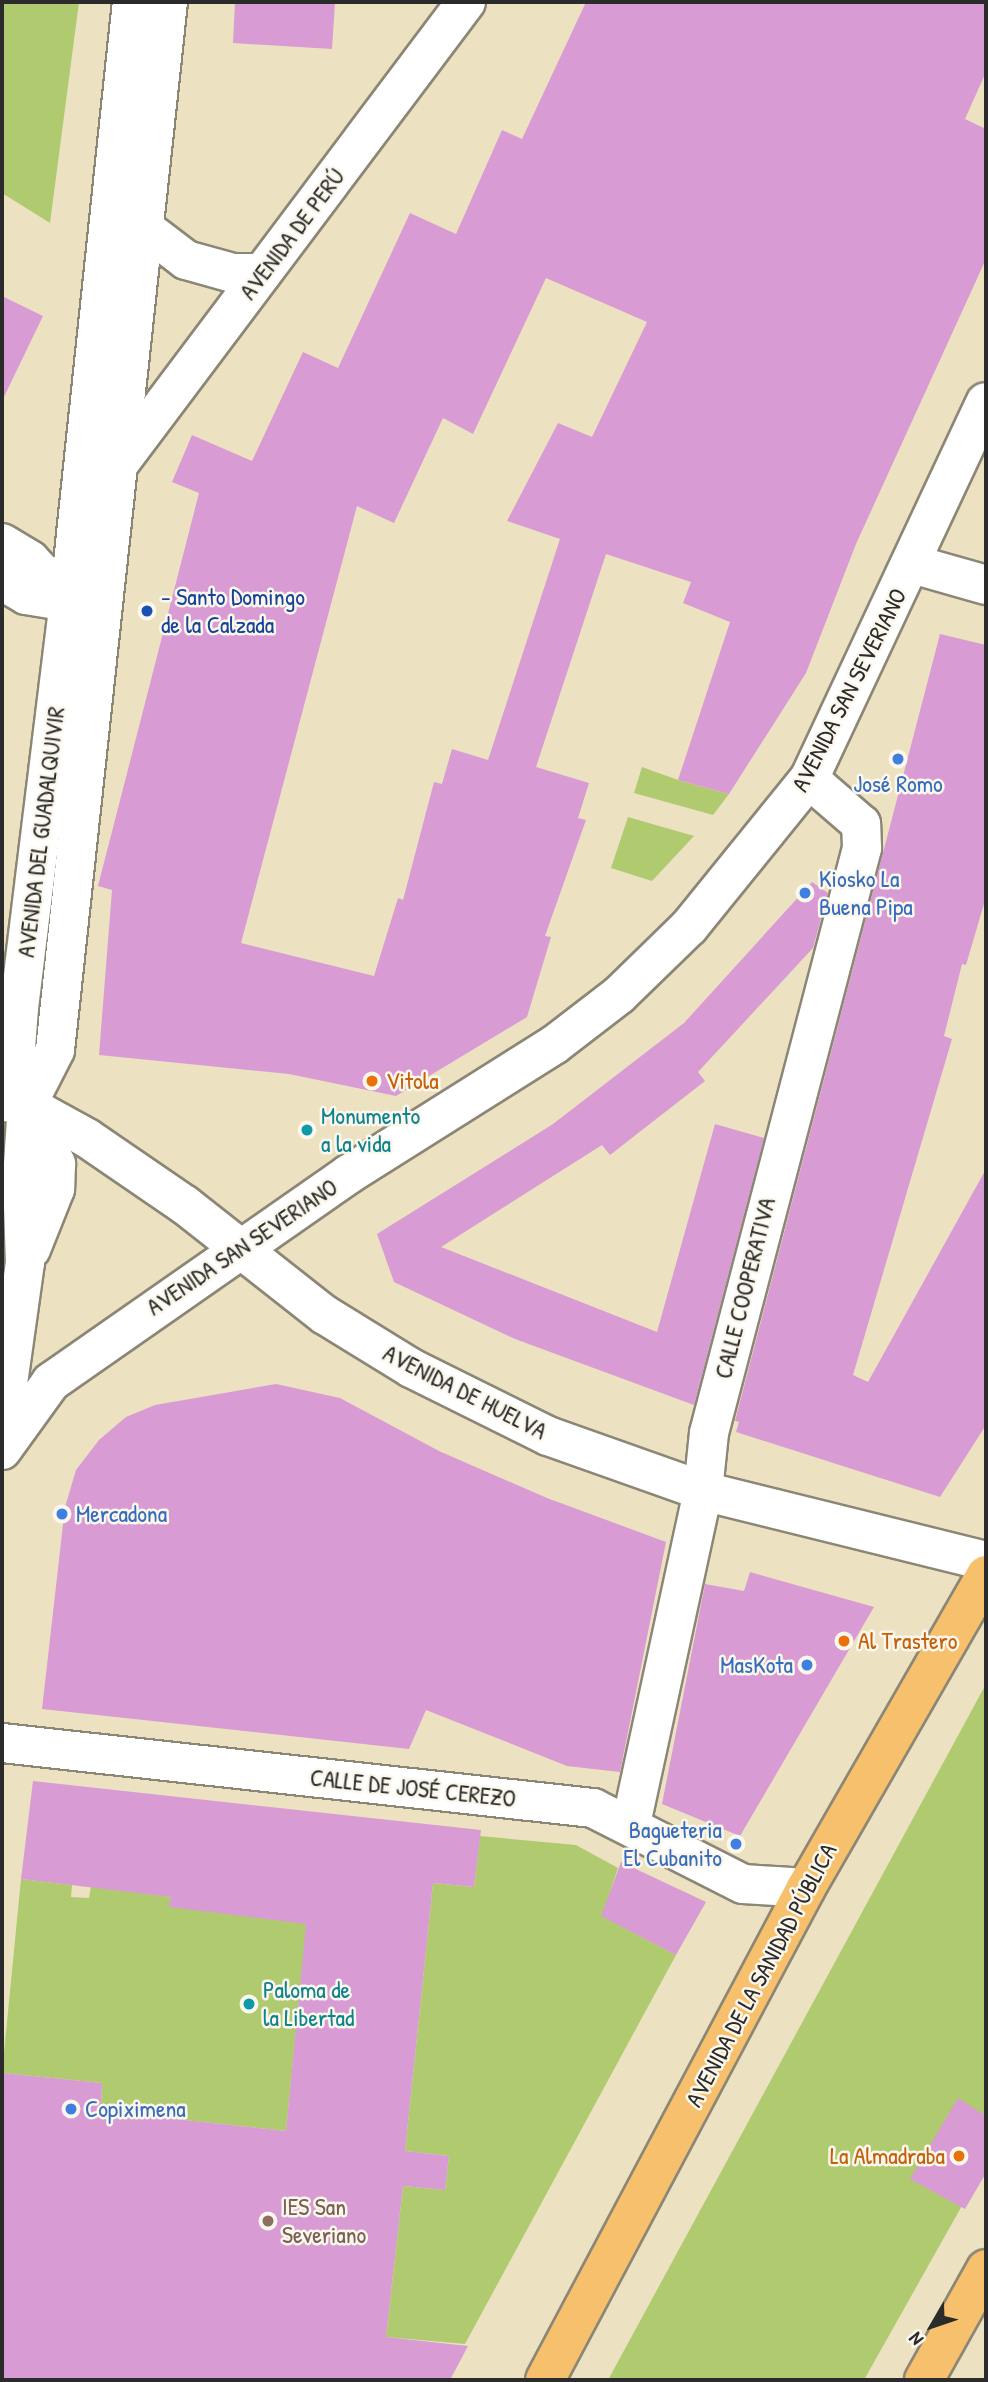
<!DOCTYPE html>
<meta charset="utf-8">
<style>
body{margin:0}
#map{position:relative;width:988px;height:2382px;overflow:hidden;background:#ece2c1;font-family:"Patrick Hand",sans-serif}
div>[style]{position:absolute}
[style*='--x']{left:calc(var(--x)*1px);top:calc(var(--y)*1px);width:calc(var(--w)*1px);rotate:calc(var(--a)*1deg)}
.green>*{inset:0;background:#b0ca70}
.building>*{inset:0;background:#d89bd3}
.roads{filter:drop-shadow(2px 0 #8c8676) drop-shadow(-2px 0 #8c8676) drop-shadow(0 2px #8c8676) drop-shadow(0 -2px #8c8676)}
.minor>*{height:38px;margin:-19px;padding:0 19px;transform-origin:19px;border-radius:19px;background:#fff}
.major>*{height:38px;margin:-19px;padding:0 19px;transform-origin:19px;border-radius:19px;background:#f7c06c}
.dots>*{width:19px;height:19px;translate:-50% -50%;box-sizing:border-box;border:4px solid #fbf7ec;border-radius:50%}
span{translate:-50% -50%;white-space:nowrap;text-align:center;line-height:1.15;-webkit-text-stroke:5px #fbf7ec;paint-order:stroke}
.street-label{font-size:24px;color:#2b2b2b}
.transit-label{font-size:24px;color:#164399}
.left{translate:0 -50%;text-align:left}
.shop-label{font-size:24px;color:#366cbe}
.right{translate:-100% -50%;text-align:right}
.food-label{font-size:24px;color:#c56008}
.culture-label{font-size:24px;color:#0d838f}
.education-label{font-size:24px;color:#785e54}
.frame{position:absolute;inset:0;border:4px solid #2b2b2b;pointer-events:none}
.north{position:absolute;left:897px;top:2291px;width:70px;height:70px;-webkit-text-stroke:5px #fbf7ec;paint-order:stroke;rotate:231deg;font-size:19px;font-weight:700;line-height:28px;text-align:center;color:#2b2b2b}
.north::after{content:'';display:block;margin:auto;width:24px;height:32px;background:#2b2b2b;clip-path:polygon(50% 0,100% 100%,50% 72%,0 100%)}
</style>
<div id="map">
<div class="green">
<i style="clip-path:polygon(2px 2px,79px 2px,50px 223px,2px 193px)"></i>
<i style="clip-path:polygon(642px 767px,678px 780px,729px 794px,713px 815px,634px 793px)"></i>
<i style="clip-path:polygon(628px 817px,694px 836px,652px 881px,611px 868px)"></i>
<i style="clip-path:polygon(986px 1684px,986px 2163px,864px 2380px,608px 2380px)"></i>
<i style="clip-path:polygon(480px 1836px,576px 1845px,618px 1868px,602px 1916px,676px 1955px,465px 2344px,386px 2337px,403px 2186px,445px 2190px,449px 2156px,405px 2151px,433px 1883px,474px 1887px)"></i>
<i style="clip-path:polygon(21px 1879px,72px 1885px,71px 1897px,89px 1898px,91px 1886px,171px 1897px,170px 1907px,308px 1911px,286px 2131px,101px 2111px,102px 2083px,2px 2073px)"></i>
</div>
<div class="building">
<i style="clip-path:polygon(235px 2px,335px 2px,332px 49px,233px 43px)"></i>
<i style="clip-path:polygon(evenodd,586px 2px,986px 2px,986px 72px,965px 119px,986px 129px,986px 259px,856px 544px,806px 673px,729px 794px,678px 780px,730px 622px,683px 603px,691px 582px,606px 554px,536px 767px,589px 783px,578px 818px,586px 820px,545px 936px,551px 937px,527px 1017px,396px 1096px,289px 1074px,99px 1055px,112px 890px,98px 886px,199px 493px,172px 482px,192px 435px,252px 461px,303px 352px,338px 368px,410px 213px,456px 234px,502px 130px,522px 139px,586px 2px,546px 278px,647px 322px,592px 437px,558px 423px,507px 521px,560px 539px,488px 760px,452px 749px,442px 784px,434px 782px,403px 900px,398px 898px,374px 976px,241px 943px,357px 506px,394px 523px,443px 418px,473px 434px,546px 278px)"></i>
<i style="clip-path:polygon(2px 296px,43px 316px,2px 401px)"></i>
<i style="clip-path:polygon(940px 634px,986px 645px,986px 897px,966px 965px,962px 964px,944px 1036px,952px 1039px,853px 1375px,868px 1382px,986px 1169px,986px 1425px,940px 1497px,736px 1432px,739px 1422px,735px 1421px)"></i>
<i style="clip-path:polygon(812px 882px,828px 893px,813px 948px,698px 1072px,705px 1081px,610px 1155px,602px 1145px,441px 1247px,657px 1332px,715px 1124px,764px 1138px,694px 1405px,515px 1339px,394px 1282px,377px 1234px,553px 1124px,684px 1023px)"></i>
<i style="clip-path:polygon(276px 1384px,340px 1398px,439px 1451px,547px 1498px,666px 1542px,620px 1772px,567px 1766px,426px 1710px,409px 1749px,42px 1709px,65px 1507px,76px 1470px,99px 1440px,126px 1417px,155px 1405px)"></i>
<i style="clip-path:polygon(750px 1572px,874px 1607px,740px 1836px,662px 1804px,705px 1584px,744px 1591px)"></i>
<i style="clip-path:polygon(33px 1781px,481px 1830px,474px 1887px,433px 1883px,405px 2151px,449px 2156px,445px 2190px,403px 2186px,386px 2337px,468px 2346px,450px 2380px,2px 2380px,2px 2073px,102px 2083px,101px 2111px,286px 2131px,306px 1924px,169px 1907px,171px 1897px,21px 1879px)"></i>
<i style="clip-path:polygon(621px 1862px,706px 1902px,676px 1955px,601px 1916px)"></i>
<i style="clip-path:polygon(958px 2098px,986px 2116px,986px 2173px,965px 2209px,910px 2179px)"></i>
</div>
<div class="roads">
<div class="minor">
<i style="--x:127;--y:215;--w:74;--a:37.3"></i>
<i style="--x:186;--y:260;--w:49;--a:15.5"></i>
<i style="--x:233;--y:273;--w:29;--a:0"></i>
<i style="--x:118;--y:465;--w:579;--a:-53.07"></i>
<i style="--x:2;--y:543;--w:33;--a:31"></i>
<i style="--x:30;--y:560;--w:57;--a:46.4"></i>
<i style="--x:912;--y:564;--w:77;--a:15.8"></i>
<i style="--x:2;--y:581;--w:28;--a:30"></i>
<i style="--x:26;--y:595;--w:68;--a:9.3"></i>
<i style="--x:4;--y:1102;--w:23;--a:7"></i>
<i style="--x:27;--y:1105;--w:68;--a:28.8"></i>
<i style="--x:87;--y:1138;--w:119;--a:34.4"></i>
<i style="--x:185;--y:1205;--w:178;--a:38.2"></i>
<i style="--x:325;--y:1315;--w:101;--a:31.6"></i>
<i style="--x:411;--y:1368;--w:153;--a:26.4"></i>
<i style="--x:548;--y:1436;--w:164;--a:19.5"></i>
<i style="--x:703;--y:1491;--w:292;--a:13.9"></i>
<i style="--x:27;--y:1105;--w:62;--a:-63"></i>
<i style="--x:55;--y:1050;--w:1054;--a:-83.85"></i>
<i style="--x:28;--y:1107;--w:64;--a:63.8"></i>
<i style="--x:56;--y:1164;--w:25;--a:92"></i>
<i style="--x:55;--y:1189;--w:65;--a:111.8"></i>
<i style="--x:2;--y:1426;--w:165;--a:-82"></i>
<i style="--x:25;--y:1263;--w:85;--a:-92"></i>
<i style="--x:22;--y:1178;--w:73;--a:-86.1"></i>
<i style="--x:27;--y:1105;--w:58;--a:-100.9"></i>
<i style="--x:16;--y:1048;--w:40;--a:-85.7"></i>
<i style="--x:19;--y:1008;--w:410;--a:-83"></i>
<i style="--x:69;--y:601;--w:602;--a:-84"></i>
<i style="--x:2;--y:1450;--w:84;--a:-54.2"></i>
<i style="--x:51;--y:1382;--w:363;--a:-34.9"></i>
<i style="--x:349;--y:1174;--w:242;--a:-32.2"></i>
<i style="--x:554;--y:1045;--w:82;--a:-37.6"></i>
<i style="--x:619;--y:995;--w:98;--a:-44.2"></i>
<i style="--x:689;--y:927;--w:191;--a:-51"></i>
<i style="--x:809;--y:779;--w:416;--a:-64.9"></i>
<i style="--x:2;--y:1743;--w:595;--a:6.28"></i>
<i style="--x:593;--y:1808;--w:168;--a:26.9"></i>
<i style="--x:743;--y:1884;--w:63;--a:3.6"></i>
<i style="--x:631;--y:1824;--w:341;--a:-77.8"></i>
<i style="--x:703;--y:1491;--w:58;--a:-84.1"></i>
<i style="--x:709;--y:1433;--w:605;--a:-75.34"></i>
<i style="--x:862;--y:848;--w:24;--a:-92"></i>
<i style="--x:861;--y:824;--w:69;--a:-139.1"></i>
</div>
<div class="major">
<i style="--x:545;--y:2380;--w:557;--a:-62.05"></i>
<i style="--x:806;--y:1888;--w:361;--a:-60.1"></i>
<i style="--x:924;--y:2380;--w:127;--a:-60.8"></i>
</div>
</div>
<div class="dots">
<i style="left:147px;top:611px;background:#1a4fb4"></i>
<i style="left:898px;top:759px;background:#3f7fe0"></i>
<i style="left:805px;top:893px;background:#3f7fe0"></i>
<i style="left:372px;top:1081px;background:#e8710a"></i>
<i style="left:307px;top:1130px;background:#0f9aa8"></i>
<i style="left:62px;top:1514px;background:#3f7fe0"></i>
<i style="left:844px;top:1641px;background:#e8710a"></i>
<i style="left:807px;top:1665px;background:#3f7fe0"></i>
<i style="left:736px;top:1844px;background:#3f7fe0"></i>
<i style="left:249px;top:2004px;background:#0f9aa8"></i>
<i style="left:71px;top:2109px;background:#3f7fe0"></i>
<i style="left:959px;top:2156px;background:#e8710a"></i>
<i style="left:268px;top:2221px;background:#8d6e63"></i>
</div>
<div class="street-label">
<span style="left:292px;top:234px;rotate:-53deg">AVENIDA DE PERÚ</span>
<span style="left:849px;top:690px;rotate:-63deg">AVENIDA SAN SEVERIANO</span>
<span style="left:41px;top:832px;rotate:-83deg">AVENIDA DEL GUADALQUIVIR</span>
<span style="left:242px;top:1247px;rotate:-34deg">AVENIDA SAN SEVERIANO</span>
<span style="left:745px;top:1288px;rotate:-76deg">CALLE COOPERATIVA</span>
<span style="left:465px;top:1392px;rotate:27deg">AVENIDA DE HUELVA</span>
<span style="left:413px;top:1788px;rotate:6deg">CALLE DE JOSÉ CEREZO</span>
<span style="left:761px;top:1975px;rotate:-62deg">AVENIDA DE LA SANIDAD PÚBLICA</span>
</div>
<div class="transit-label">
<span class="left" style="left:161px;top:611px">- Santo Domingo<br>de la Calzada</span>
</div>
<div class="shop-label">
<span style="left:898px;top:784px">José Romo</span>
<span class="left" style="left:819px;top:893px">Kiosko La<br>Buena Pipa</span>
<span class="left" style="left:76px;top:1514px">Mercadona</span>
<span class="right" style="left:793px;top:1665px">MasKota</span>
<span class="right" style="left:722px;top:1844px">Bagueteria<br>El Cubanito</span>
<span class="left" style="left:85px;top:2109px">Copiximena</span>
</div>
<div class="food-label">
<span class="left" style="left:386px;top:1081px">Vitola</span>
<span class="left" style="left:858px;top:1641px">Al Trastero</span>
<span class="right" style="left:945px;top:2156px">La Almadraba</span>
</div>
<div class="culture-label">
<span class="left" style="left:321px;top:1130px">Monumento<br>a la vida</span>
<span class="left" style="left:263px;top:2004px">Paloma de<br>la Libertad</span>
</div>
<div class="education-label">
<span class="left" style="left:282px;top:2221px">IES San<br>Severiano</span>
</div>
<div class="frame"></div>
<div class="north">N</div>
</div>
